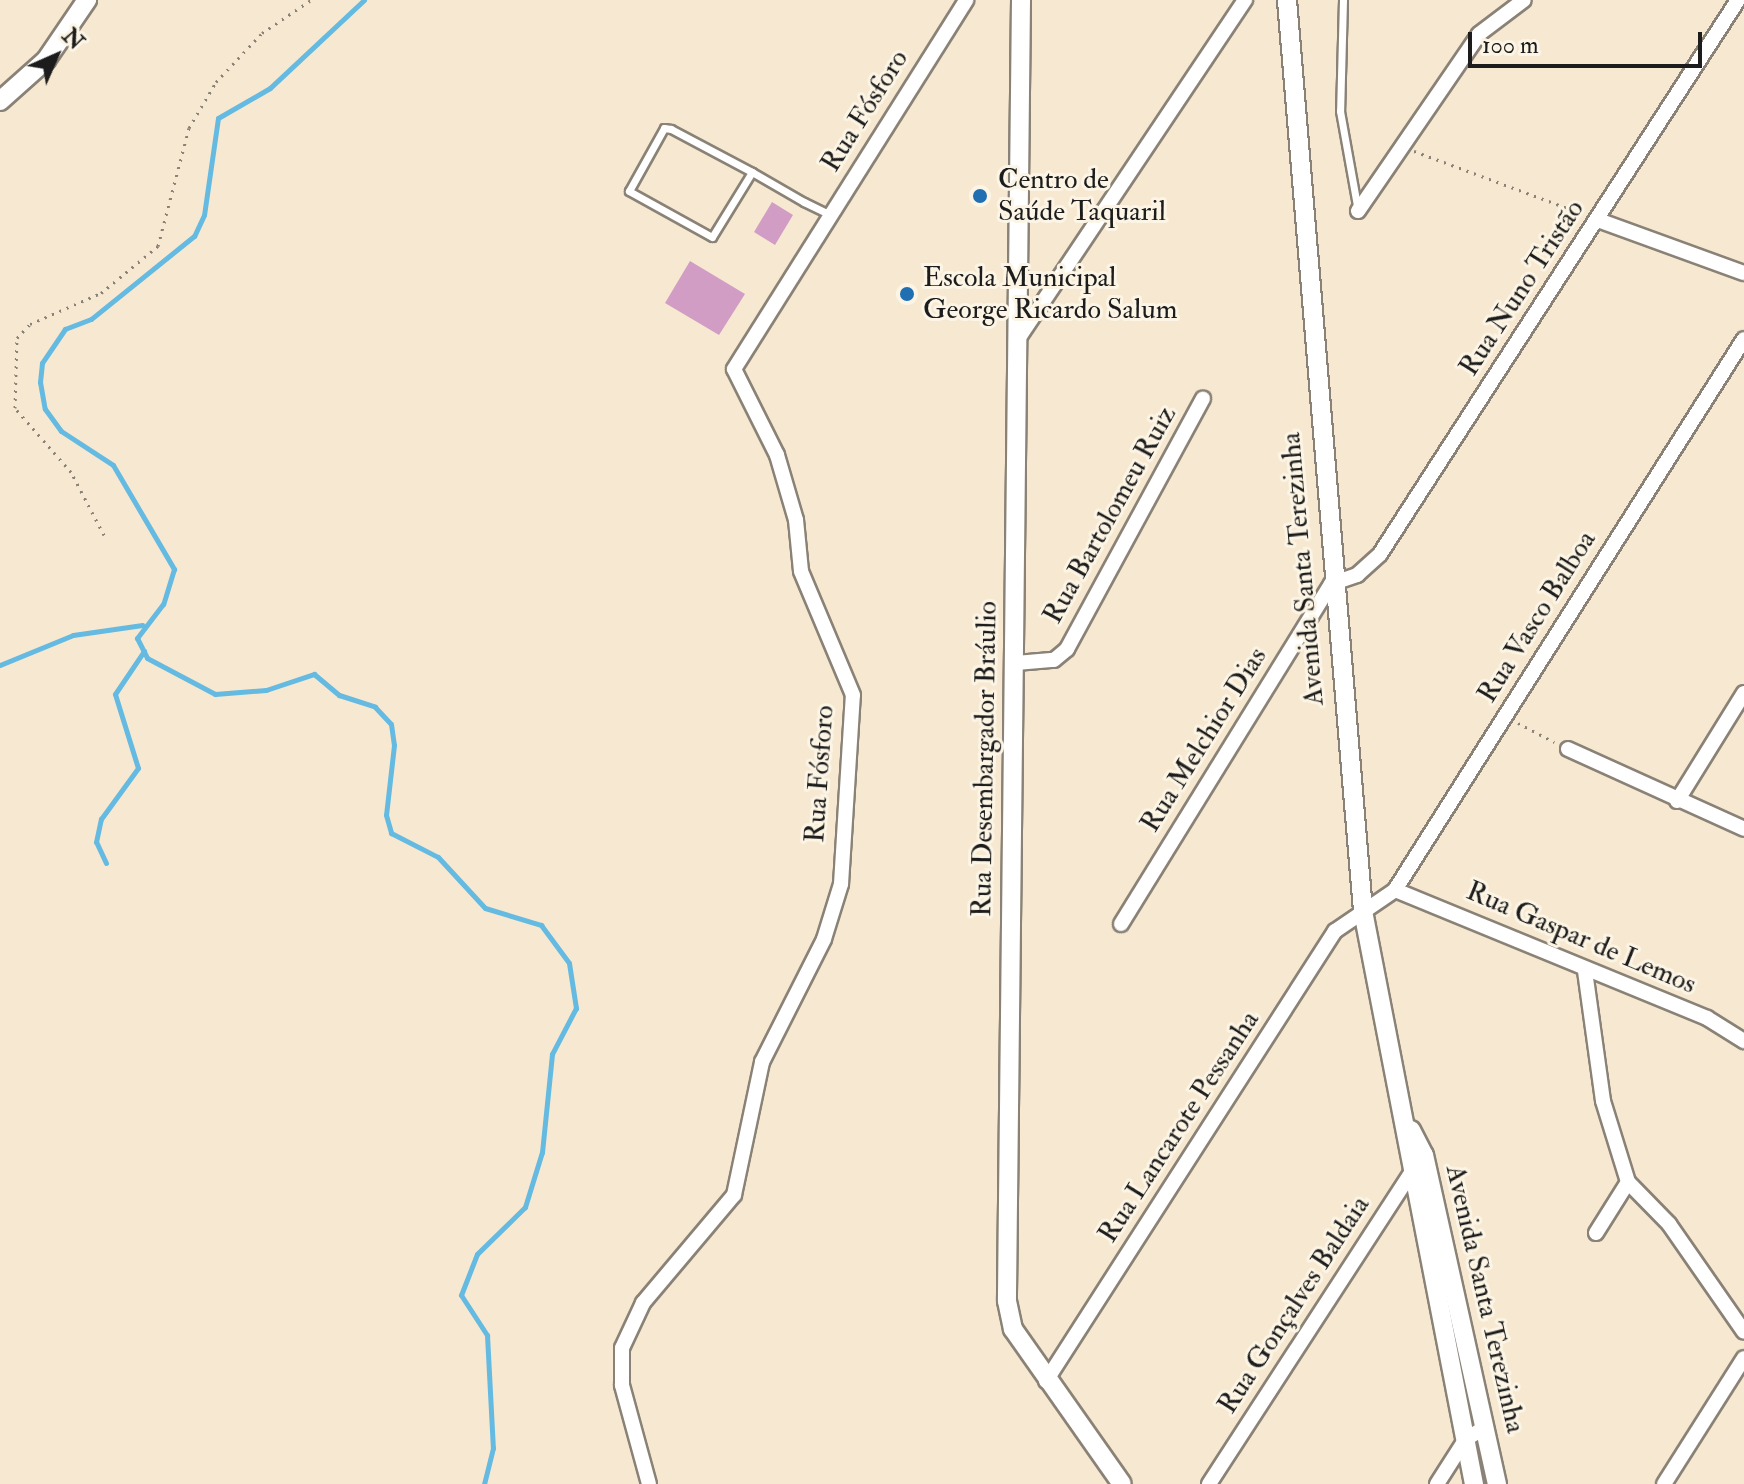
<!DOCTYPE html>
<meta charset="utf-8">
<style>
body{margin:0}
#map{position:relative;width:1744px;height:1484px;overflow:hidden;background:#f7e9d1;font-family:"IM FELL Double Pica",serif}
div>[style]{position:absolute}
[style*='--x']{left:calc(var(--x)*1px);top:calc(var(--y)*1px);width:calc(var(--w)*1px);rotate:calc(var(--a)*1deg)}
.stream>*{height:5px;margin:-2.5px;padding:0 2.5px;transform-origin:2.5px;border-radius:2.5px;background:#65bae2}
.building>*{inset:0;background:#d19dc5}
.path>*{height:3px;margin-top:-1.5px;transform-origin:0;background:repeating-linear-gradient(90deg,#8a8276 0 2px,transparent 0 8px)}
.roads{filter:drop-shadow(2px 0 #8a8276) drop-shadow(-2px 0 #8a8276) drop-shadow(0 2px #8a8276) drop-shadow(0 -2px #8a8276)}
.service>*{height:7px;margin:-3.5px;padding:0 3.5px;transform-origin:3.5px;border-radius:3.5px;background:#fff}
.minor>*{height:14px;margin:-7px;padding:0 7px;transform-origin:7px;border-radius:7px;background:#fff}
.tertiary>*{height:18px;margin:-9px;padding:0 9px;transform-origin:9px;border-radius:9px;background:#fff}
.dots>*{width:22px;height:22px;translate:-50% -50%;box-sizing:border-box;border:4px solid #fcf5e5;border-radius:50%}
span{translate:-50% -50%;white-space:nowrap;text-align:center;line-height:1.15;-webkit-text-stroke:6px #fcf5e5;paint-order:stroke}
.street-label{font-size:28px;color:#1c1c1c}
.poi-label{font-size:28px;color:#1c1c1c}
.left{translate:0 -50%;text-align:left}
.north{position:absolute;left:16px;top:16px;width:80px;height:80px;-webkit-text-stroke:6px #fcf5e5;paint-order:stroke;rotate:45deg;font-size:22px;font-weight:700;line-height:32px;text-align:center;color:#1c1c1c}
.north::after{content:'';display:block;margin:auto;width:28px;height:36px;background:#1c1c1c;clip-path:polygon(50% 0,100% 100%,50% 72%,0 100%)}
.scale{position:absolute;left:1468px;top:32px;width:234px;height:36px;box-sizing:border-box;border:4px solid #1c1c1c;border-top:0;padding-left:10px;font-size:24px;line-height:28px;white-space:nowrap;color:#1c1c1c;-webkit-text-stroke:6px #fcf5e5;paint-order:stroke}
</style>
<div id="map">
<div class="stream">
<i style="--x:364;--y:0;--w:129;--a:136.9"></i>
<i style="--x:270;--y:88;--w:60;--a:150"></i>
<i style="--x:218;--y:118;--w:98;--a:98.2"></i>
<i style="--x:204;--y:215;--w:23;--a:115"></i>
<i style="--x:194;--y:236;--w:132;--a:141.1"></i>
<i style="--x:91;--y:319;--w:28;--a:159"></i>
<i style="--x:65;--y:329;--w:41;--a:124.1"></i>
<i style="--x:42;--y:363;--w:19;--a:96"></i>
<i style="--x:40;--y:382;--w:27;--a:80"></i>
<i style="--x:45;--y:409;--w:27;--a:54"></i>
<i style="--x:61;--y:431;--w:62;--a:33.2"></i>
<i style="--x:113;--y:465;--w:121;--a:59.6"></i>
<i style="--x:174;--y:569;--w:37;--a:107"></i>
<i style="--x:163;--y:604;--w:43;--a:127.4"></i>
<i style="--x:137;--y:638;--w:22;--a:63"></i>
<i style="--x:147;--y:658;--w:77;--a:27.9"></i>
<i style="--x:215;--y:694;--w:51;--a:-4.5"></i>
<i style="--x:266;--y:690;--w:51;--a:-18.4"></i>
<i style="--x:314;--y:674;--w:33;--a:40"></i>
<i style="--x:339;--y:695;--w:38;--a:18"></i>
<i style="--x:375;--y:707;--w:23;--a:47"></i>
<i style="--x:391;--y:724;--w:21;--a:82"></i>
<i style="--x:394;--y:745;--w:70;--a:96.5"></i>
<i style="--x:386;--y:815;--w:19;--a:74"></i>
<i style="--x:391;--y:833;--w:53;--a:27.1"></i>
<i style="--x:438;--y:857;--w:69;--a:47.3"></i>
<i style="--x:485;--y:908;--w:59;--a:16.9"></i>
<i style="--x:541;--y:925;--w:47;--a:53.6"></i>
<i style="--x:569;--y:963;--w:46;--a:81.2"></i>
<i style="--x:576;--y:1008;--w:52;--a:117.6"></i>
<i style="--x:552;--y:1054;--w:99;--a:95.8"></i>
<i style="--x:542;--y:1152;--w:58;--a:107.2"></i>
<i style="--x:525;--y:1207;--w:67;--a:135.6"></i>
<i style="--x:477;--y:1254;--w:44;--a:111.3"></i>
<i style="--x:461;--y:1295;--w:48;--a:57"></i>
<i style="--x:487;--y:1335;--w:113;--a:87"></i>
<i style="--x:493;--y:1448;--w:37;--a:104"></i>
<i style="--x:0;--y:665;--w:79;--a:-22.3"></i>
<i style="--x:73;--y:635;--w:70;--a:-8.2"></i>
<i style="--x:106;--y:863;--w:23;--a:-115"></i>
<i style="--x:96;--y:842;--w:24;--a:-78"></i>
<i style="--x:101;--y:819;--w:63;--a:-54"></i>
<i style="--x:138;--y:768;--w:77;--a:-107.3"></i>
<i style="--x:115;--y:694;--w:52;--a:-56"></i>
</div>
<div class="building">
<i style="clip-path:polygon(772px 202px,793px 215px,775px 245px,754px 232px)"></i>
<i style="clip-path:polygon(690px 261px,745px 294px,719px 335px,665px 303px)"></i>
</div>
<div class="path">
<i style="--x:1414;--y:151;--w:180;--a:20.4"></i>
<i style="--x:104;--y:535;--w:71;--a:-117.6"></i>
<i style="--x:71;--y:472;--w:85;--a:-131.2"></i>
<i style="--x:15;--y:408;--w:70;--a:-88.4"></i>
<i style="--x:17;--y:338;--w:19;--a:-47"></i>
<i style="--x:30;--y:324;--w:77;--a:-23.6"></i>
<i style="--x:101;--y:293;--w:74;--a:-39.5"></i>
<i style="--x:158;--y:246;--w:122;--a:-75.3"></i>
<i style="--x:189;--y:128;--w:53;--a:-59.6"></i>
<i style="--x:216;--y:82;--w:67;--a:-46.8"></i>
<i style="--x:262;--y:33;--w:59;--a:-34"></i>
<i style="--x:1518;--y:723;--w:41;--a:27.8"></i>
</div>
<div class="roads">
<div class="service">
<i style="--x:1343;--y:0;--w:111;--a:91.5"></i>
<i style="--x:1340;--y:111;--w:102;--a:79.8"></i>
<i style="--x:752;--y:172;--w:76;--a:121.6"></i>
<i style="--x:712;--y:237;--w:95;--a:-151"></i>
<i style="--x:629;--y:191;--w:72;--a:-60.9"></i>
<i style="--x:664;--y:128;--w:7;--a:8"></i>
<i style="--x:671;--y:129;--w:92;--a:28"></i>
<i style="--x:752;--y:172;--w:60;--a:30"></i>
<i style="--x:804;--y:202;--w:30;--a:26"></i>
</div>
<div class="minor">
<i style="--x:1358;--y:211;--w:214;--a:-55.6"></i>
<i style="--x:1479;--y:34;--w:56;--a:-37.1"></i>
<i style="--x:1598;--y:220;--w:155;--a:20"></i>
<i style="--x:1016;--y:342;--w:412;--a:-56.2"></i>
<i style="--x:1016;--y:663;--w:38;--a:-5"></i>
<i style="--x:1054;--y:660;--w:17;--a:-40"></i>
<i style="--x:1067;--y:649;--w:285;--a:-61.5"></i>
<i style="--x:1568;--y:749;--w:193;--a:24.4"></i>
<i style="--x:1677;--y:801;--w:127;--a:-58.2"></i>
<i style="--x:1395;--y:890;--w:337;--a:22.3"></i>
<i style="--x:1707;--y:1018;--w:44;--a:31.9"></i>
<i style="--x:1121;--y:924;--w:400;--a:-58.3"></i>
<i style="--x:1331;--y:584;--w:28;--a:-19"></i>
<i style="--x:1357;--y:575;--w:31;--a:-42"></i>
<i style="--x:1380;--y:554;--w:660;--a:-57.13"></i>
<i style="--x:1585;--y:971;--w:131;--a:82.1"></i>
<i style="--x:1603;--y:1101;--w:85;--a:72.8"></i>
<i style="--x:1628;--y:1182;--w:59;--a:45.7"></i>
<i style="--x:1669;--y:1224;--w:131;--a:55.2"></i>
<i style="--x:1596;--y:1233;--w:60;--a:-57.9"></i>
<i style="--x:1046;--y:1381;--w:535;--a:-57.29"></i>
<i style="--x:1335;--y:931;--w:73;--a:-34.3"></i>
<i style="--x:1395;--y:890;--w:652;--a:-57.65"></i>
<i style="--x:649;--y:1484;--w:103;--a:-105.3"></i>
<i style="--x:622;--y:1385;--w:37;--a:-90"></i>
<i style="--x:622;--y:1348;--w:50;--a:-65"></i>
<i style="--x:643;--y:1303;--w:141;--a:-49.9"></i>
<i style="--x:734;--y:1195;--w:136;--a:-78.1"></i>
<i style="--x:762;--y:1062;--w:138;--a:-63.2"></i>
<i style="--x:824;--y:939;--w:58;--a:-72.8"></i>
<i style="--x:841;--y:884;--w:189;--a:-86.4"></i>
<i style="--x:853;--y:695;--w:134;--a:-112.8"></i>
<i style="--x:801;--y:571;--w:51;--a:-95.6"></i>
<i style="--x:796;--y:520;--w:68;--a:-106.3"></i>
<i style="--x:777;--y:455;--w:96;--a:-116.6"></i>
<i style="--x:734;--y:369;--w:436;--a:-57.8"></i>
<i style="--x:1209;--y:1484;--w:380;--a:-57"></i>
<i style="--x:1437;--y:1484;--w:52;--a:-57.5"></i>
<i style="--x:1465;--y:1440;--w:24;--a:-33"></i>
<i style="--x:1664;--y:1484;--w:149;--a:-57.6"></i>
</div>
<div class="tertiary">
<i style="--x:1021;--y:0;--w:1301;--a:90.62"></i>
<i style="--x:1007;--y:1301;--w:29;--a:78"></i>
<i style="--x:1013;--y:1329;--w:189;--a:54.9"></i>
<i style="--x:1287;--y:0;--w:914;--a:85.23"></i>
<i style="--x:1363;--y:911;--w:584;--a:79.04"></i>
<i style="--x:0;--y:101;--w:62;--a:-41.7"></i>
<i style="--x:46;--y:60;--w:73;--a:-55.7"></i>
<i style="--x:1411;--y:1130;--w:28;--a:63"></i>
<i style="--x:1424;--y:1155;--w:337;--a:77.5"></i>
</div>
</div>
<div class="dots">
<i style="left:980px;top:196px;background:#1f6fb2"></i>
<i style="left:907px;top:294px;background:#1f6fb2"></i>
</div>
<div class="street-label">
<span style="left:865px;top:111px;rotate:-58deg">Rua Fósforo</span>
<span style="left:1522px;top:288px;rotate:-57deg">Rua Nuno Tristão</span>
<span style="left:1110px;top:515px;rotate:-61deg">Rua Bartolomeu Ruiz</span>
<span style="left:1303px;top:569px;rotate:-95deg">Avenida Santa Terezinha</span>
<span style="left:1537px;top:617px;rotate:-58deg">Rua Vasco Balboa</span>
<span style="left:1204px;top:740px;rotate:-58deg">Rua Melchior Dias</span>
<span style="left:985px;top:759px;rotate:-89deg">Rua Desembargador Bráulio</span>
<span style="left:820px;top:774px;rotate:-86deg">Rua Fósforo</span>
<span style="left:1581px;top:938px;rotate:23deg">Rua Gaspar de Lemos</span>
<span style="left:1179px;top:1127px;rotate:-57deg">Rua Lancarote Pessanha</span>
<span style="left:1485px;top:1299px;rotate:77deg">Avenida Santa Terezinha</span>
<span style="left:1294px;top:1305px;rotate:-57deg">Rua Gonçalves Baldaia</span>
</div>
<div class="poi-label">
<span class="left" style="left:998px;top:196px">Centro de<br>Saúde Taquaril</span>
<span class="left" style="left:923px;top:294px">Escola Municipal<br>George Ricardo Salum</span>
</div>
<div class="north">N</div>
<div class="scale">100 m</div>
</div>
